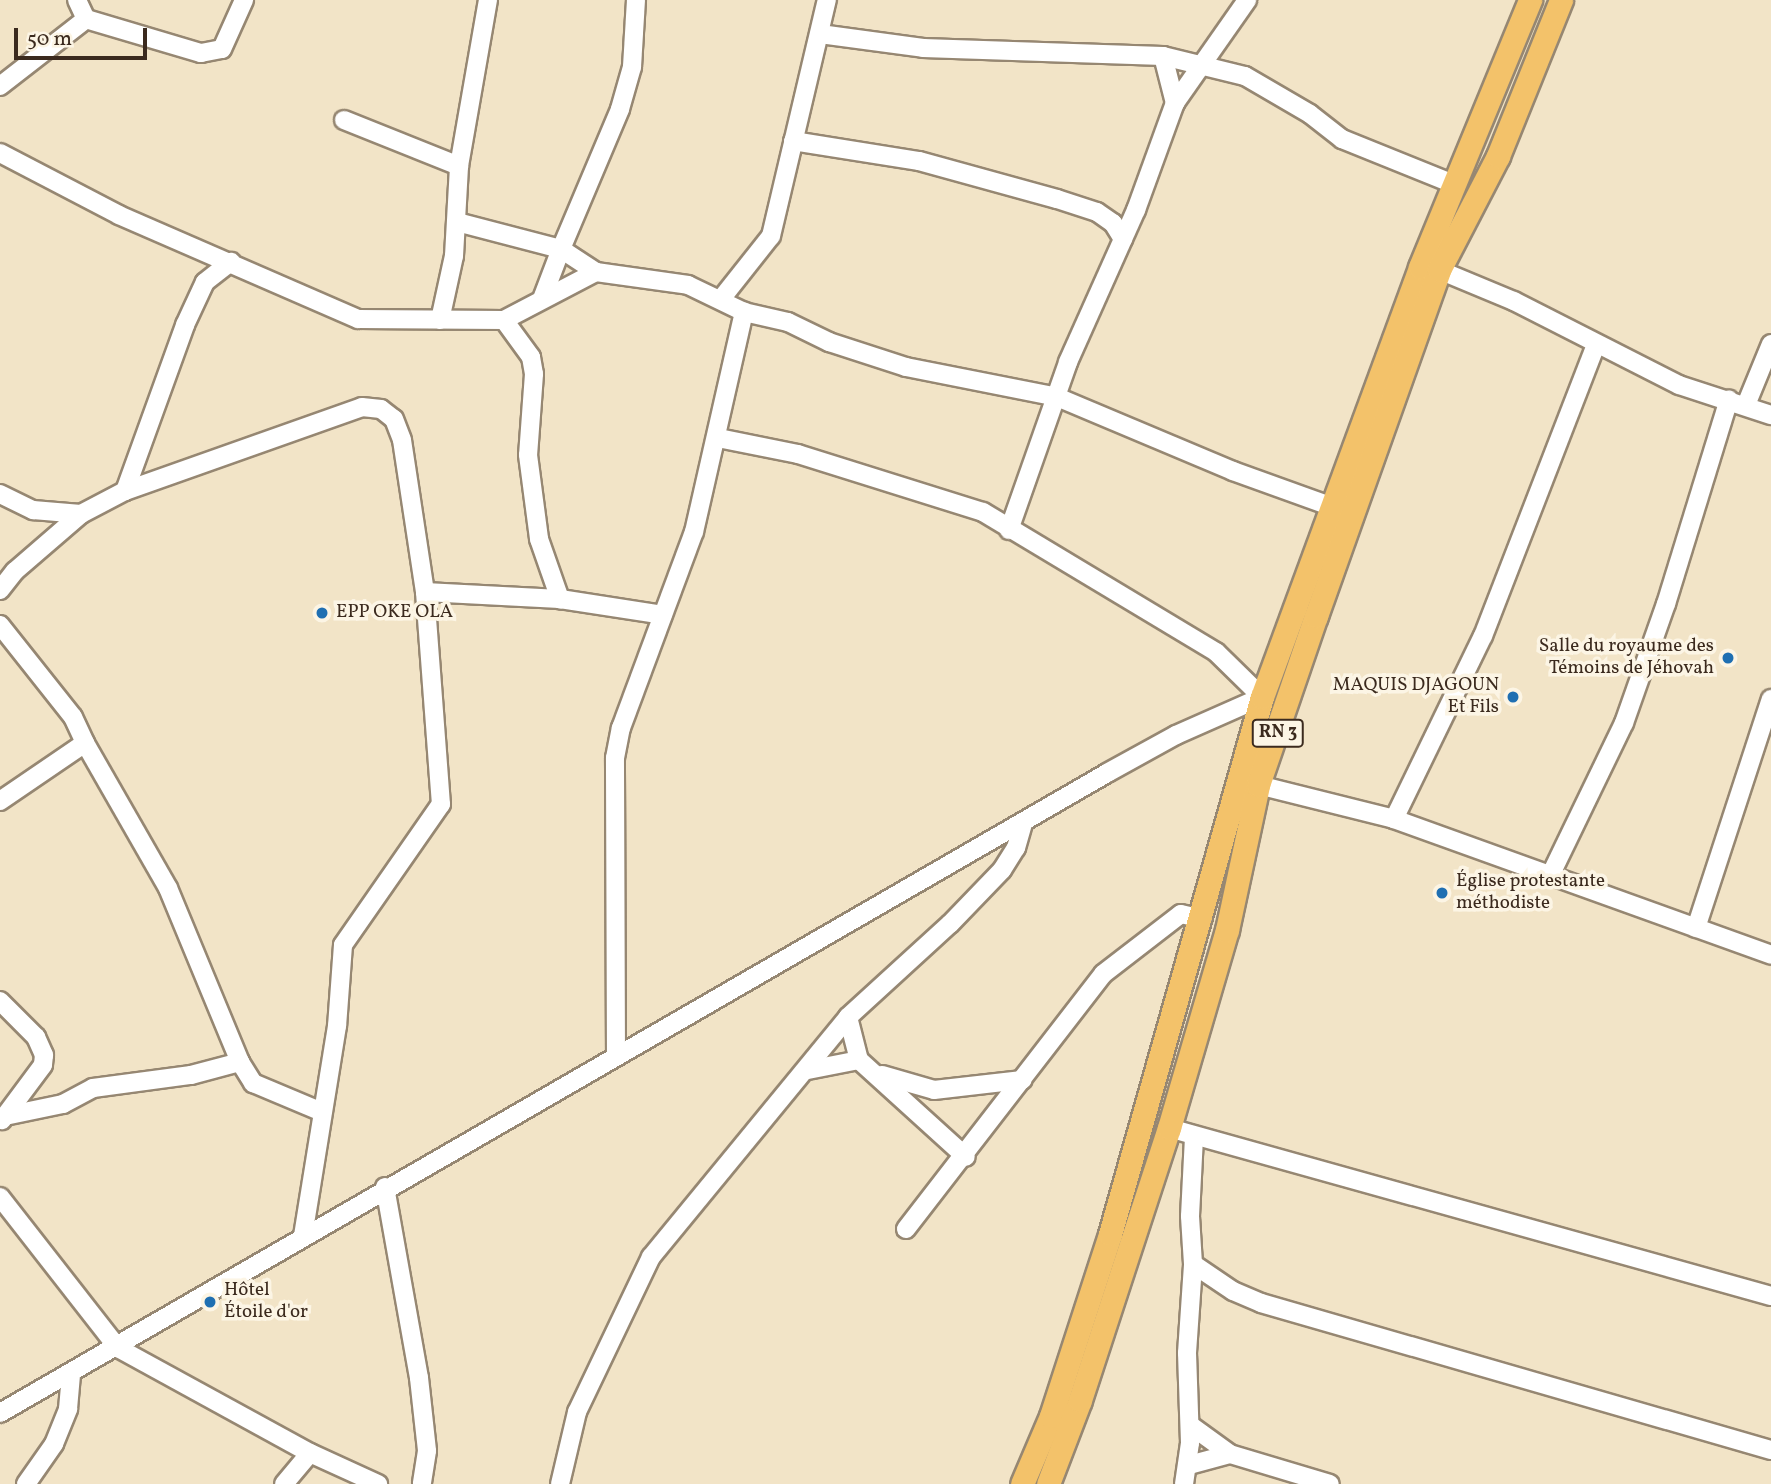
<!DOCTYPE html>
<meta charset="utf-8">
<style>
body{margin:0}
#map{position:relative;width:1771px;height:1484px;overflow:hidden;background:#f2e4c7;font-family:Vollkorn,serif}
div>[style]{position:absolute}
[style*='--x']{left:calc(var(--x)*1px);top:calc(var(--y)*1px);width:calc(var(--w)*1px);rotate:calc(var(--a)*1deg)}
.roads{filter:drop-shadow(2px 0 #968772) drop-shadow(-2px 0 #968772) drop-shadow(0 2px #968772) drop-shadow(0 -2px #968772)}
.minor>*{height:18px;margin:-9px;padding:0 9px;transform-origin:9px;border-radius:9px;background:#fff}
.major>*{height:23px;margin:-11.5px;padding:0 11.5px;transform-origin:11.5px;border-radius:11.5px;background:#f3c26a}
.dots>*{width:19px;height:19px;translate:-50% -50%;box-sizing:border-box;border:4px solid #fcf5e5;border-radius:50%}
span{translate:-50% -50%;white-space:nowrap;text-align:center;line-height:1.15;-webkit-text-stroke:7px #fcf5e5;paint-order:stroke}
.shield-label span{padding:2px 5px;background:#fcf5e5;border:2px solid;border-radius:5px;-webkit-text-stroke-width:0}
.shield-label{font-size:18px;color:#3b2a1e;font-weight:700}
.poi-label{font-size:19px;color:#3b2a1e}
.left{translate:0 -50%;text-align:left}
.right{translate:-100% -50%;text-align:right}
.scale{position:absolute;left:14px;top:28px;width:133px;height:32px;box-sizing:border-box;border:4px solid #3b2a1e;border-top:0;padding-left:9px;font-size:21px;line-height:24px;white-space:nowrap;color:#3b2a1e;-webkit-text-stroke:5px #fcf5e5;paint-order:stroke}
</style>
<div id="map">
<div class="roads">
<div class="minor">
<i style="--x:77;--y:0;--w:21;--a:65"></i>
<i style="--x:820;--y:34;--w:104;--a:7.7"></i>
<i style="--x:923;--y:48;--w:240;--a:1.9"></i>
<i style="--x:1163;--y:56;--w:84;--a:13.7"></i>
<i style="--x:1245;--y:76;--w:75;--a:30.3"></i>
<i style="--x:1310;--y:114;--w:41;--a:38"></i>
<i style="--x:1342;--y:139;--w:123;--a:22"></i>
<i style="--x:1163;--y:56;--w:49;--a:75.7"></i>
<i style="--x:0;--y:86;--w:109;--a:-37.9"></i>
<i style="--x:86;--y:19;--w:120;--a:16.5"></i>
<i style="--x:201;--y:53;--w:21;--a:-11"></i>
<i style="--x:222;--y:49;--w:54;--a:-65.8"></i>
<i style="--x:344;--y:120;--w:124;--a:21.8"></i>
<i style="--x:793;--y:141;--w:128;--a:9"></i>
<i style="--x:919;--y:161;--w:143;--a:15.4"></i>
<i style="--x:1057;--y:199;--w:42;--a:18"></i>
<i style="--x:1097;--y:212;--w:19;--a:35"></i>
<i style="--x:1113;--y:223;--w:19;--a:58"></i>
<i style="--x:0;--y:153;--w:134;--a:27.5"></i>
<i style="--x:119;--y:215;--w:261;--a:23.5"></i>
<i style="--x:358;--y:319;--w:146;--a:0.4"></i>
<i style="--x:504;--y:320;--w:104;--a:-27.6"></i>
<i style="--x:596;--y:272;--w:93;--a:8"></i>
<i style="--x:688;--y:285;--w:62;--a:25.7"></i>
<i style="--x:744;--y:312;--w:45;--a:12.8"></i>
<i style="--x:788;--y:322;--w:46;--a:26"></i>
<i style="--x:829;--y:342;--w:81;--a:18"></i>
<i style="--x:906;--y:367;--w:154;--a:11.2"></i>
<i style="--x:1057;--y:397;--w:191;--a:22.8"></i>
<i style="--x:1233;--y:471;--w:106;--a:19.8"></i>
<i style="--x:457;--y:222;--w:107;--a:14.6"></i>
<i style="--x:561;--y:249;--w:53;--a:110.8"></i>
<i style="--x:1439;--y:270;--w:81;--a:22.5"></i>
<i style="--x:1514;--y:301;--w:185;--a:27"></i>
<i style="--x:1679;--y:385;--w:97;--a:18.1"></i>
<i style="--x:596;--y:272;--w:42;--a:-146.7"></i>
<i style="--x:561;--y:249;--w:152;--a:-67.1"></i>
<i style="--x:620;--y:109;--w:44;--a:-74.1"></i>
<i style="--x:632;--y:67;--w:67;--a:-86.6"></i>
<i style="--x:721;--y:299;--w:80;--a:-51.6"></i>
<i style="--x:771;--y:236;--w:243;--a:-76.7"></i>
<i style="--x:440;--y:320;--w:66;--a:-77.7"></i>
<i style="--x:454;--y:256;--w:90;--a:-86.8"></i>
<i style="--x:459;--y:166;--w:169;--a:-80.1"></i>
<i style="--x:504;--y:320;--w:46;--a:53.9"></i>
<i style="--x:531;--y:357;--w:17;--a:80"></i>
<i style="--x:534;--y:374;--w:81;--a:94.2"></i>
<i style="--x:528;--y:455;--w:85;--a:82.5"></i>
<i style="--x:539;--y:539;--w:64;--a:70.7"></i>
<i style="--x:1746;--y:405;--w:66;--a:-67.7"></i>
<i style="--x:125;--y:491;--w:177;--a:-70.1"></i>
<i style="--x:185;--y:325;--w:47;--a:-65.1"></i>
<i style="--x:205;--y:282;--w:33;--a:-38"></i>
<i style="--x:0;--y:494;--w:37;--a:26"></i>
<i style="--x:33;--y:510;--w:48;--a:4.8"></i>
<i style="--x:1009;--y:530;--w:178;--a:-70.6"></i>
<i style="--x:1068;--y:362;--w:167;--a:-65.9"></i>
<i style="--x:1136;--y:210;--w:114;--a:-70"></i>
<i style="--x:1175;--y:103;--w:126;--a:-55"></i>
<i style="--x:0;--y:590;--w:24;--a:-52"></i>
<i style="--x:15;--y:571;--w:87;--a:-40.8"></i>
<i style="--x:81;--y:514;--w:50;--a:-27.6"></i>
<i style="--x:125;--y:491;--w:251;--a:-19.5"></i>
<i style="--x:362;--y:407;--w:19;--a:6"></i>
<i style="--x:381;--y:409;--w:16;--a:38"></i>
<i style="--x:394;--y:419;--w:22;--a:69"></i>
<i style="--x:402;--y:440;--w:154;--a:81.4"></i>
<i style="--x:425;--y:592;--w:213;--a:85.7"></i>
<i style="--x:441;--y:804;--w:172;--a:124.8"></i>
<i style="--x:343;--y:945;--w:81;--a:94.2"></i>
<i style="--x:337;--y:1026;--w:212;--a:99.2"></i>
<i style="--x:425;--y:592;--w:135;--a:3"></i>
<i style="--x:560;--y:599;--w:104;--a:8.8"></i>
<i style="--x:0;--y:625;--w:117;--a:51.6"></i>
<i style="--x:73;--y:717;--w:29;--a:65"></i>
<i style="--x:85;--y:743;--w:103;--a:145.7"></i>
<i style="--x:85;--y:743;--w:167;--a:60.2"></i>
<i style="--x:168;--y:888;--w:188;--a:67.5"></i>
<i style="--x:240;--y:1062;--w:25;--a:58"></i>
<i style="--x:253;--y:1083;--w:75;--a:22.8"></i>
<i style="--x:1258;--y:785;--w:140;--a:14"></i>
<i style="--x:1394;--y:819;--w:401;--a:19.8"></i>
<i style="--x:1394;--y:819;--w:203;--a:-64.1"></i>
<i style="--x:1483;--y:636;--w:313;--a:-68.8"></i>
<i style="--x:1550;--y:876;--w:170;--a:-64.2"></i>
<i style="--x:1624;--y:723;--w:126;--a:-70.6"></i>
<i style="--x:1666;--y:604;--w:214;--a:-72.9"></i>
<i style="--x:1696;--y:928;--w:241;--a:-71.9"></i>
<i style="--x:0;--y:1001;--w:51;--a:45"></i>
<i style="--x:36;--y:1037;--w:20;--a:66"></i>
<i style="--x:44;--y:1055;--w:10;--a:96"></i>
<i style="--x:43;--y:1065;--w:69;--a:126.7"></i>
<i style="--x:848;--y:1017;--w:44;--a:75.7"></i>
<i style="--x:859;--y:1060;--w:144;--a:42.2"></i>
<i style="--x:616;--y:1056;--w:298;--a:-90.2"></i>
<i style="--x:615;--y:758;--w:31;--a:-79"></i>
<i style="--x:621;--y:728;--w:209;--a:-69.6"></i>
<i style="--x:694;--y:532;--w:226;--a:-77.2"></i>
<i style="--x:808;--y:1070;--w:52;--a:-11.1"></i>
<i style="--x:882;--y:1075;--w:54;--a:16.1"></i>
<i style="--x:934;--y:1090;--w:89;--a:-6.5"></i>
<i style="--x:5;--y:1116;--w:59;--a:-11.7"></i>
<i style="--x:63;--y:1104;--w:34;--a:-28"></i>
<i style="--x:93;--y:1088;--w:99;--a:-7.6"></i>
<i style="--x:191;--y:1075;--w:51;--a:-14.9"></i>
<i style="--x:1169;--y:1128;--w:625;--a:15.59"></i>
<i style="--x:385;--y:1187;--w:194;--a:79.9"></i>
<i style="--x:419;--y:1378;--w:73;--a:83.7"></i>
<i style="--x:427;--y:1451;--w:33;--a:99"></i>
<i style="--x:0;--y:1197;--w:192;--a:52"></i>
<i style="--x:118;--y:1348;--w:219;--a:28.7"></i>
<i style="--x:310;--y:1453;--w:75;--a:24.5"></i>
<i style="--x:906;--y:1229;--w:322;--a:-52.3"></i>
<i style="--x:1103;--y:974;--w:98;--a:-37.6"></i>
<i style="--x:1181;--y:914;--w:22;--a:13"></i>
<i style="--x:1193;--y:1264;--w:48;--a:34"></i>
<i style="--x:1233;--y:1291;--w:30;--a:23"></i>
<i style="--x:1261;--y:1303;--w:531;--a:16.08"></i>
<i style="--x:0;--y:1413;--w:1279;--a:-30.03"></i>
<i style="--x:1107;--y:773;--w:79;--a:-28.8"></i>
<i style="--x:1176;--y:735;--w:94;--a:-23.8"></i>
<i style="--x:1262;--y:697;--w:64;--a:-135.6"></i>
<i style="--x:1216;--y:652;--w:272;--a:-149"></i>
<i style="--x:983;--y:512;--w:194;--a:-162.6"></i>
<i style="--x:798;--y:454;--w:82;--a:-168.7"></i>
<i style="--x:1190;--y:1425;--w:49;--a:35.9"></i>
<i style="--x:1230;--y:1454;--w:104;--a:16.7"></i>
<i style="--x:1189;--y:1465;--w:42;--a:-15"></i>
<i style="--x:26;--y:1484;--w:49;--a:-55"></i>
<i style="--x:54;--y:1444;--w:38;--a:-68"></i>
<i style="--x:68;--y:1409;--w:37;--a:-85"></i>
<i style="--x:284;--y:1484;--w:40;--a:-50"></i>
<i style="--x:560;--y:1484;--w:74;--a:-76.7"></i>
<i style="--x:577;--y:1412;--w:172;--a:-64.5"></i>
<i style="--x:651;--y:1257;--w:310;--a:-50.6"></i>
<i style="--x:848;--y:1017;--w:138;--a:-42.4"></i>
<i style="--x:950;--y:924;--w:75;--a:-46.1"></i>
<i style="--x:1002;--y:870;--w:26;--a:-58"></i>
<i style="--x:1016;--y:848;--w:26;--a:-74"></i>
<i style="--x:1184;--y:1484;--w:41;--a:-81.7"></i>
<i style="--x:1190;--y:1443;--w:90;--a:-91.9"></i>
<i style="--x:1187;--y:1353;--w:89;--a:-86.1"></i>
<i style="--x:1193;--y:1264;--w:48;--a:-93.6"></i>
<i style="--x:1190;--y:1216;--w:79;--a:-87.1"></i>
</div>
<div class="major">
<i style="--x:1022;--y:1484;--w:74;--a:-66.9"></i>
<i style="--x:1051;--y:1416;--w:191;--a:-72"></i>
<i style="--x:1110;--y:1234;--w:558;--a:-74.2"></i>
<i style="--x:1262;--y:697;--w:458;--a:-69.8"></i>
<i style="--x:1420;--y:267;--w:289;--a:-67.6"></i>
<i style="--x:1048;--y:1484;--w:90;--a:-69.1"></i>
<i style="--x:1080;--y:1400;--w:286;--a:-71.9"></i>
<i style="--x:1169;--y:1128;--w:206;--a:-73.7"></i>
<i style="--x:1227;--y:930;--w:148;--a:-77.9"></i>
<i style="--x:1258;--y:785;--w:179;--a:-71.1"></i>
<i style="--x:1316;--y:616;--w:367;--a:-70.4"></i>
<i style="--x:1439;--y:270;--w:128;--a:-62.6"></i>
<i style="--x:1498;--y:156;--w:168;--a:-68"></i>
</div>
</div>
<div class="dots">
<i style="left:322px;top:613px;background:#1f6fb2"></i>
<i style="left:1728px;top:658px;background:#1f6fb2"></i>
<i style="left:1513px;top:697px;background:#1f6fb2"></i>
<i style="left:1442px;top:893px;background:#1f6fb2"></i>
<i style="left:210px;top:1302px;background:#1f6fb2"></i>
</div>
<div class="shield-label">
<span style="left:1278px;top:733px">RN 3</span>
</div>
<div class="poi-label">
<span class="left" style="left:336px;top:613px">EPP OKE OLA</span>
<span class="right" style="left:1714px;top:658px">Salle du royaume des<br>Témoins de Jéhovah</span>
<span class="right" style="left:1499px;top:697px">MAQUIS DJAGOUN<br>Et Fils</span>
<span class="left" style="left:1456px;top:893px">Église protestante<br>méthodiste</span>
<span class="left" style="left:224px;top:1302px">Hôtel<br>Étoile d'or</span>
</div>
<div class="scale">50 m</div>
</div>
